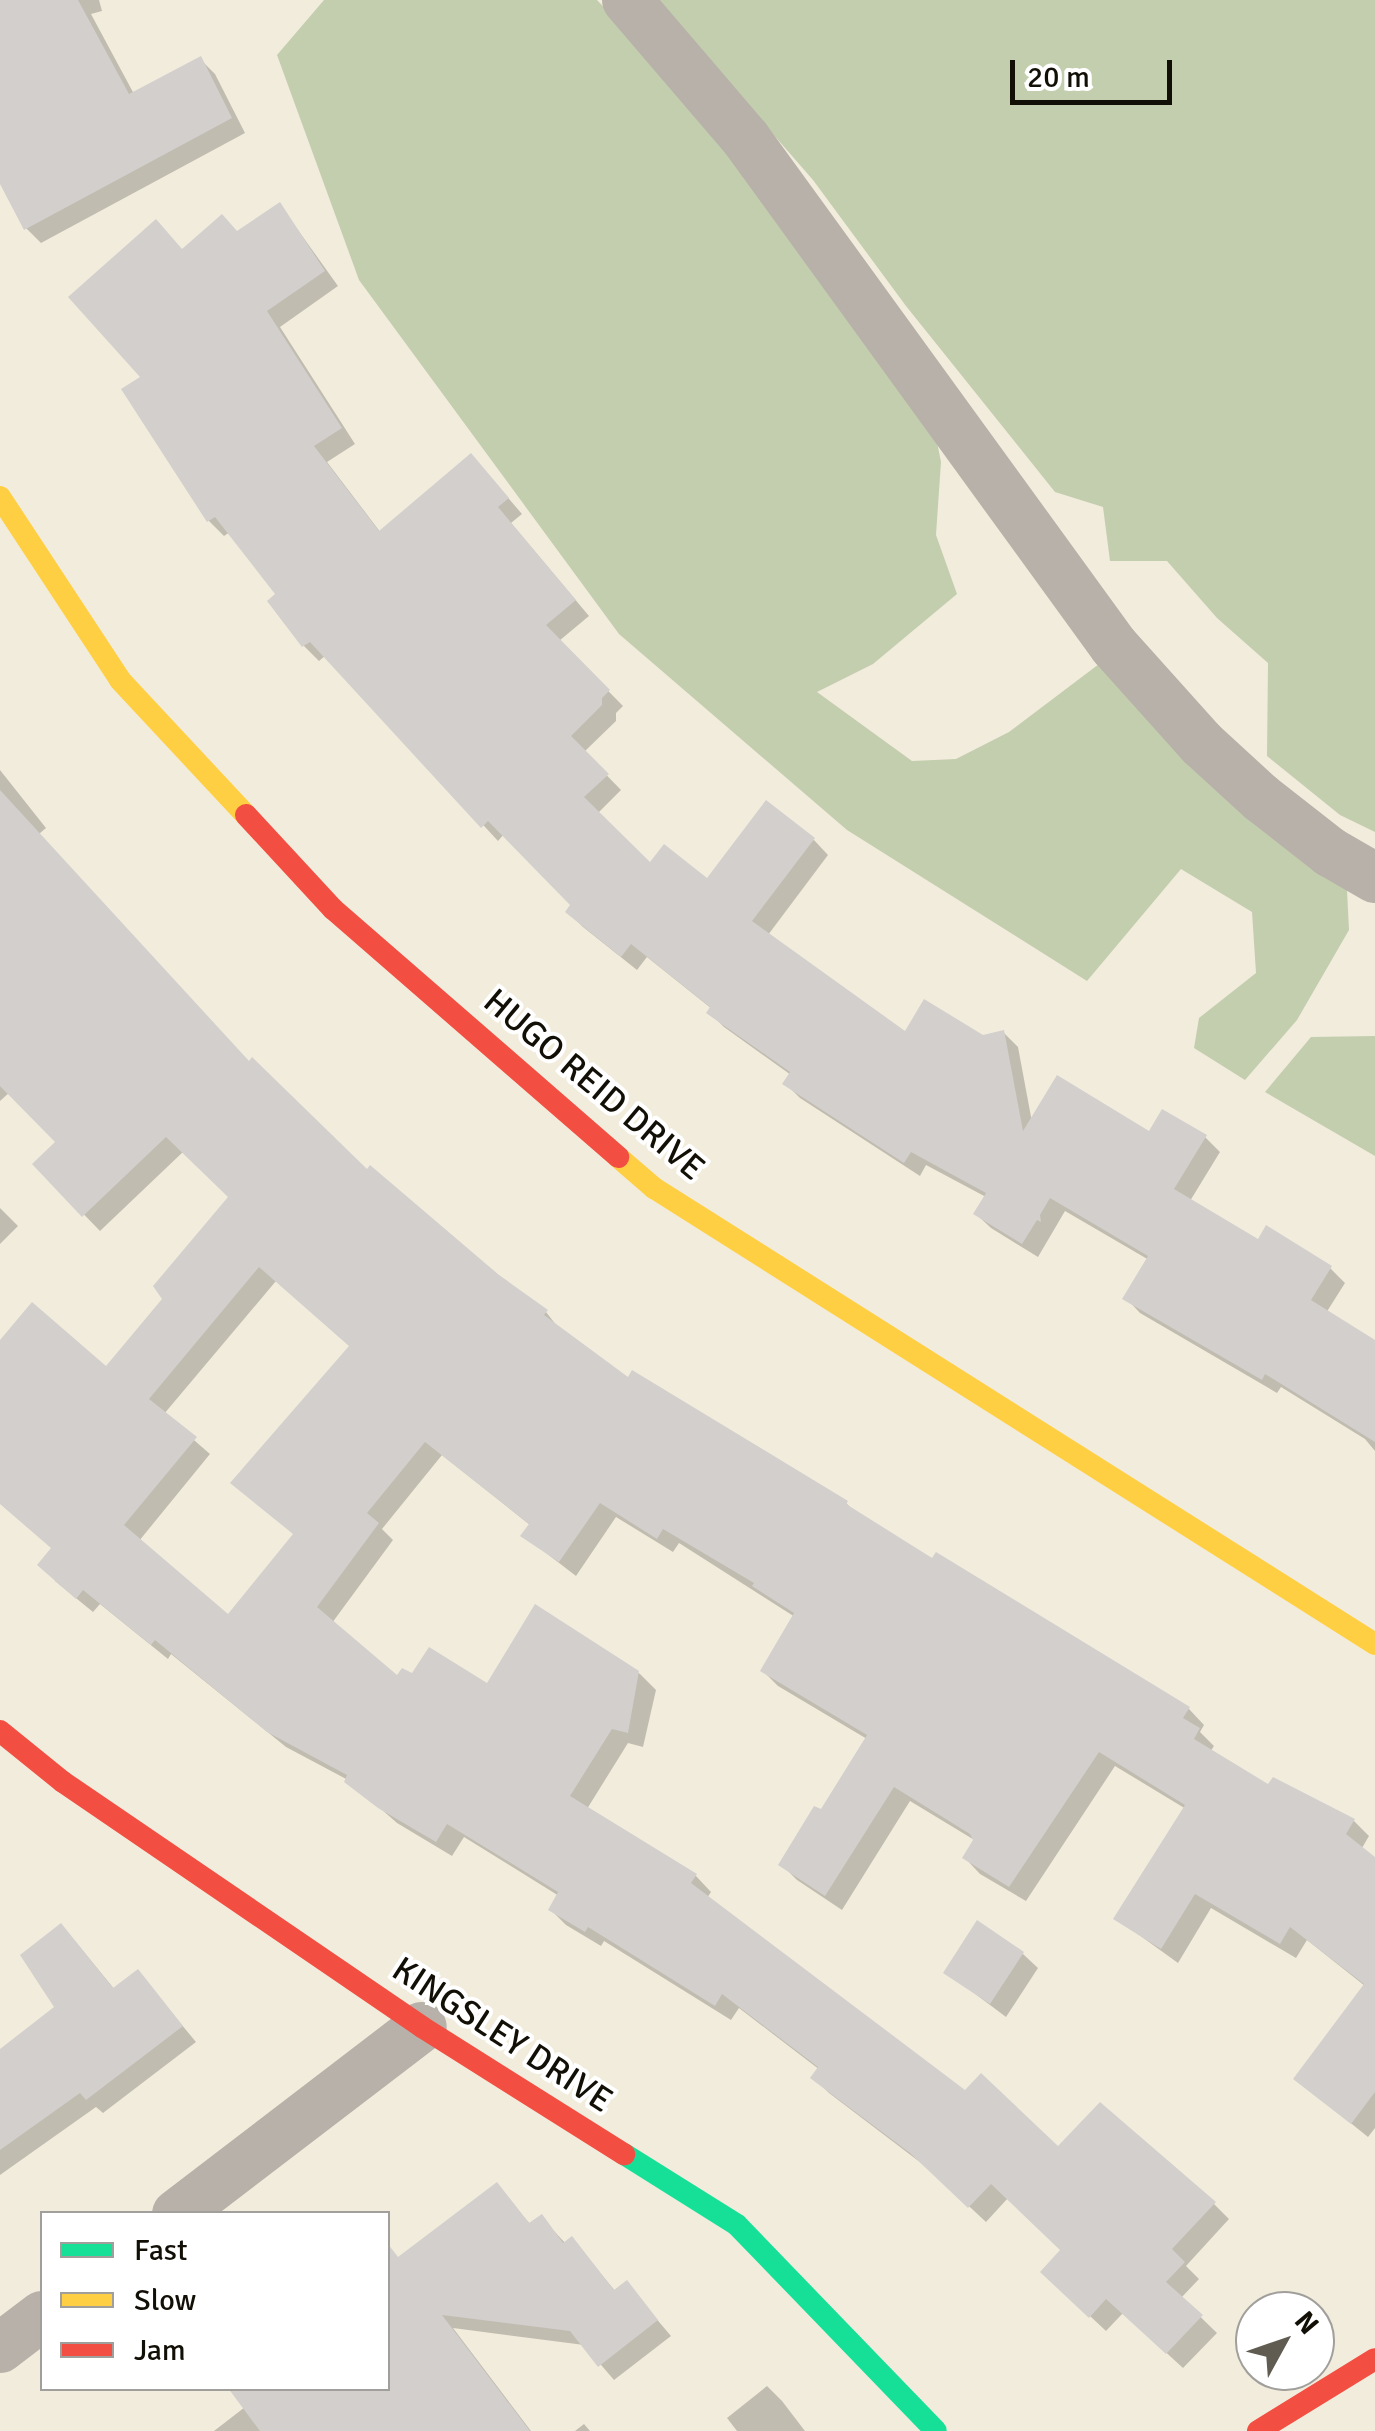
<!DOCTYPE html>
<style>
body{margin:0}
#map{position:relative;width:1375px;height:2431px;overflow:hidden;background:#f2ecdc;font-family:Signika,sans-serif}
div>[style]{position:absolute}
[style*='--x']{left:calc(var(--x)*1px);top:calc(var(--y)*1px);width:calc(var(--w)*1px);rotate:calc(var(--a)*1deg)}
.forest>*{inset:0;background:#c3ceae}
.shadow>*{inset:0;background:#0003}
.building>*{inset:0;background:#d2cfcd}
.street>*{height:50px;margin:-25px;padding:0 25px;transform-origin:25px;border-radius:25px;background:#b7b1a9}
.fast>*{height:22px;margin:-11px;padding:0 11px;transform-origin:11px;border-radius:11px;background:#16e098}
.slow>*{height:22px;margin:-11px;padding:0 11px;transform-origin:11px;border-radius:11px;background:#ffcf43}
.jam>*{height:22px;margin:-11px;padding:0 11px;transform-origin:11px;border-radius:11px;background:#f24e42}
span{translate:-50% -50%;white-space:nowrap;text-align:center;line-height:1.15;-webkit-text-stroke:8px #fff;paint-order:stroke}
.street-label{font-size:35px;color:#120f06}
.legend{position:absolute;left:40px;top:2211px;width:350px;height:180px;box-sizing:border-box;background:#fff;border:2px solid #a09f9b;margin:0;padding:12px 18px;list-style:none;font-size:30px;color:#120f06}
.legend li{display:flex;align-items:center;gap:20px;height:50px}
.legend b{width:50px;border:2px solid #a09f9b}
.north{position:absolute;left:1235px;top:2291px;width:100px;height:100px;box-sizing:border-box;background:#fff;border:2px solid #a09f9b;border-radius:50%;rotate:50deg;font-size:28px;font-weight:700;line-height:40px;text-align:center;color:#120f06}
.north::after{content:'';display:block;margin:auto;width:35px;height:45px;background:#605c51;clip-path:polygon(50% 0,100% 100%,50% 72%,0 100%)}
.scale{position:absolute;left:1010px;top:60px;width:162px;height:45px;box-sizing:border-box;border:5px solid #120f06;border-top:0;padding-left:12px;font-size:30px;line-height:35px;white-space:nowrap;color:#120f06;-webkit-text-stroke:8px #fff;paint-order:stroke}
</style>
<div id="map">
<div class="forest">
<i style="clip-path:polygon(324px 0,597px 0,704px 112px,937px 442px,941px 462px,936px 535px,957px 594px,873px 664px,817px 692px,912px 761px,956px 759px,1009px 732px,1103px 661px,1347px 890px,1349px 930px,1297px 1020px,1245px 1080px,1194px 1048px,1199px 1018px,1256px 973px,1252px 912px,1181px 869px,1087px 981px,847px 830px,619px 634px,359px 280px,277px 55px)"></i>
<i style="clip-path:polygon(656px 0,1375px 0,1375px 832px,1340px 815px,1267px 756px,1268px 663px,1217px 618px,1167px 561px,1110px 561px,1103px 507px,1055px 492px,906px 306px,813px 180px)"></i>
<i style="clip-path:polygon(1375px 1036px,1375px 1156px,1265px 1092px,1311px 1037px)"></i>
</div>
<div class="shadow">
<i style="clip-path:polygon(0 0,99px 0,102px 11px,91px 14px,134px 94px,200px 59px,215px 74px,245px 133px,41px 243px,26px 228px,0 167px)"></i>
<i style="clip-path:polygon(280px 205px,338px 286px,280px 327px,355px 444px,327px 462px,381px 533px,485px 471px,522px 514px,511px 523px,589px 616px,559px 641px,623px 706px,616px 713px,616px 721px,584px 752px,621px 790px,597px 814px,650px 866px,708px 882px,814px 840px,828px 855px,768px 935px,905px 1035px,982px 1037px,1003px 1032px,1018px 1047px,1032px 1122px,1205px 1137px,1220px 1152px,1190px 1201px,1259px 1243px,1330px 1268px,1345px 1283px,1326px 1313px,1375px 1343px,1375px 1451px,1365px 1439px,1281px 1387px,1277px 1393px,1140px 1313px,1126px 1298px,1149px 1260px,1065px 1211px,1038px 1257px,991px 1228px,976px 1214px,986px 1197px,926px 1165px,920px 1176px,800px 1098px,785px 1083px,791px 1075px,724px 1027px,709px 1012px,712px 1009px,647px 957px,637px 970px,583px 927px,568px 912px,574px 905px,504px 834px,498px 841px,326px 655px,319px 661px,304px 646px,270px 602px,279px 595px,230px 532px,224px 536px,209px 521px,125px 390px,144px 377px,183px 251px,238px 234px)"></i>
<i style="clip-path:polygon(evenodd,0 770px,46px 828px,39px 834px,249px 1064px,367px 1173px,546px 1312px,560px 1330px,628px 1380px,846px 1503px,858px 1515px,1189px 1709px,1204px 1725px,1200px 1732px,1214px 1746px,1210px 1752px,1269px 1788px,1354px 1821px,1369px 1836px,1362px 1848px,1375px 1860px,1375px 2128px,1368px 2137px,1296px 2079px,1365px 1986px,1307px 1940px,1296px 1958px,1211px 1908px,1178px 1963px,1117px 1919px,1186px 1809px,1115px 1766px,1026px 1901px,980px 1874px,965px 1858px,976px 1841px,910px 1801px,842px 1910px,797px 1880px,781px 1864px,822px 1812px,867px 1739px,778px 1686px,763px 1671px,795px 1617px,679px 1543px,673px 1552px,616px 1517px,576px 1576px,524px 1536px,530px 1525px,442px 1455px,382px 1529px,393px 1540px,332px 1623px,398px 1679px,488px 1687px,536px 1608px,640px 1674px,656px 1690px,643px 1747px,628px 1743px,587px 1809px,696px 1876px,711px 1892px,707px 1898px,965px 2093px,1058px 2150px,1214px 2204px,1229px 2219px,1186px 2266px,1199px 2279px,1181px 2298px,1217px 2333px,1183px 2368px,1123px 2313px,1106px 2331px,1059px 2287px,1063px 2250px,1008px 2198px,986px 2222px,929px 2169px,829px 2093px,814px 2078px,820px 2070px,739px 2008px,731px 2020px,604px 1941px,601px 1946px,566px 1925px,551px 1910px,559px 1896px,464px 1837px,452px 1856px,397px 1823px,348px 1780px,286px 1747px,171px 1654px,168px 1659px,100px 1604px,93px 1612px,55px 1581px,53px 1549px,0 1503px,0 1343px,106px 1369px,166px 1299px,231px 1197px,184px 1151px,100px 1231px,35px 1164px,59px 1142px,10px 1092px,0 1101px,0 770px,276px 1281px,351px 1347px,295px 1535px,228px 1618px,139px 1541px,210px 1454px,164px 1414px,276px 1281px)"></i>
<i style="clip-path:polygon(0 1208px,18px 1226px,0 1244px)"></i>
<i style="clip-path:polygon(75px 1941px,115px 1990px,138px 1972px,196px 2042px,103px 2113px,96px 2107px,0 2175px,0 2052px,57px 2008px)"></i>
<i style="clip-path:polygon(1023px 1954px,1038px 1968px,1006px 2017px,946px 1972px)"></i>
<i style="clip-path:polygon(496px 2185px,531px 2225px,541px 2217px,566px 2244px,572px 2239px,616px 2292px,627px 2284px,671px 2336px,614px 2380px,584px 2345px,453px 2328px,531px 2431px,214px 2431px,245px 2407px,388px 2388px,388px 2269px)"></i>
<i style="clip-path:polygon(767px 2386px,782px 2401px,805px 2431px,737px 2431px,727px 2418px)"></i>
<i style="clip-path:polygon(584px 2424px,590px 2431px,575px 2431px)"></i>
</div>
<div class="building">
<i style="clip-path:polygon(0 0,78px 0,129px 94px,201px 56px,232px 118px,24px 230px,0 184px)"></i>
<i style="clip-path:polygon(280px 202px,325px 271px,267px 311px,342px 428px,314px 446px,379px 531px,471px 453px,509px 498px,498px 507px,576px 600px,546px 625px,610px 690px,602px 698px,602px 705px,571px 736px,609px 774px,584px 797px,650px 862px,664px 844px,707px 878px,766px 800px,815px 838px,752px 921px,905px 1031px,924px 999px,983px 1035px,1004px 1030px,1023px 1131px,1057px 1075px,1149px 1131px,1162px 1109px,1207px 1135px,1174px 1189px,1258px 1239px,1266px 1225px,1332px 1266px,1311px 1300px,1375px 1340px,1375px 1442px,1265px 1374px,1262px 1380px,1122px 1299px,1148px 1256px,1050px 1198px,1040px 1215px,1041px 1222px,1037px 1220px,1022px 1244px,973px 1214px,986px 1193px,911px 1152px,904px 1163px,782px 1084px,790px 1072px,706px 1013px,710px 1007px,631px 944px,621px 957px,565px 912px,570px 905px,488px 821px,481px 828px,310px 642px,302px 647px,267px 601px,275px 594px,215px 517px,207px 522px,121px 389px,140px 377px,68px 297px,156px 219px,182px 249px,222px 214px,237px 231px)"></i>
<i style="clip-path:polygon(evenodd,0 790px,249px 1061px,252px 1057px,367px 1169px,370px 1165px,499px 1275px,548px 1310px,544px 1315px,628px 1377px,632px 1370px,848px 1501px,846px 1504px,932px 1558px,936px 1552px,1190px 1707px,1183px 1718px,1200px 1728px,1194px 1739px,1268px 1784px,1273px 1777px,1355px 1819px,1346px 1834px,1375px 1857px,1375px 2092px,1351px 2124px,1293px 2079px,1364px 1984px,1290px 1927px,1280px 1944px,1195px 1894px,1161px 1949px,1113px 1919px,1185px 1805px,1099px 1752px,1009px 1887px,962px 1858px,973px 1840px,970px 1834px,894px 1787px,825px 1896px,778px 1865px,814px 1806px,821px 1809px,867px 1735px,760px 1671px,794px 1613px,752px 1586px,754px 1583px,663px 1529px,657px 1539px,600px 1503px,559px 1562px,520px 1536px,529px 1524px,425px 1442px,367px 1513px,379px 1523px,317px 1607px,397px 1675px,402px 1668px,412px 1673px,429px 1647px,487px 1683px,535px 1604px,639px 1671px,628px 1733px,612px 1729px,570px 1796px,697px 1874px,691px 1883px,965px 2090px,981px 2073px,1058px 2146px,1100px 2102px,1216px 2202px,1172px 2249px,1185px 2262px,1166px 2282px,1203px 2315px,1166px 2354px,1106px 2299px,1089px 2318px,1040px 2272px,1060px 2250px,991px 2184px,968px 2208px,910px 2153px,810px 2078px,818px 2067px,722px 1994px,715px 2006px,588px 1927px,585px 1932px,548px 1910px,558px 1892px,447px 1824px,436px 1842px,378px 1808px,344px 1782px,347px 1775px,267px 1732px,155px 1640px,151px 1645px,83px 1590px,76px 1599px,37px 1565px,51px 1548px,0 1504px,0 1340px,32px 1302px,106px 1366px,162px 1299px,153px 1286px,228px 1197px,166px 1137px,82px 1217px,32px 1164px,55px 1142px,0 1086px,0 790px,259px 1267px,349px 1346px,230px 1483px,293px 1534px,228px 1614px,124px 1525px,197px 1437px,149px 1399px,259px 1267px)"></i>
<i style="clip-path:polygon(977px 1920px,1024px 1952px,990px 2004px,943px 1973px)"></i>
<i style="clip-path:polygon(61px 1923px,113px 1988px,138px 1969px,183px 2026px,86px 2100px,80px 2093px,0 2150px,0 2049px,54px 2007px,20px 1955px)"></i>
<i style="clip-path:polygon(497px 2182px,529px 2223px,542px 2214px,563px 2243px,572px 2236px,614px 2290px,627px 2280px,658px 2320px,598px 2367px,570px 2331px,442px 2315px,530px 2431px,260px 2431px,228px 2388px,388px 2388px,388px 2244px,398px 2257px)"></i>
</div>
<div class="street">
<i style="--x:627;--y:0;--w:183;--a:49.4"></i>
<i style="--x:746;--y:139;--w:626;--a:54.03"></i>
<i style="--x:1114;--y:646;--w:132;--a:48.1"></i>
<i style="--x:1202;--y:744;--w:80;--a:42.5"></i>
<i style="--x:1261;--y:798;--w:88;--a:38"></i>
<i style="--x:1330;--y:852;--w:52;--a:30"></i>
<i style="--x:177;--y:2214;--w:308;--a:-37.4"></i>
<i style="--x:0;--y:2348;--w:53;--a:-37.3"></i>
</div>
<div class="fast">
<i style="--x:624;--y:2154;--w:133;--a:32.1"></i>
<i style="--x:737;--y:2225;--w:286;--a:46"></i>
</div>
<div class="slow">
<i style="--x:0;--y:497;--w:219;--a:56.7"></i>
<i style="--x:120;--y:680;--w:185;--a:47"></i>
<i style="--x:618;--y:1157;--w:48;--a:40.7"></i>
<i style="--x:654;--y:1188;--w:853;--a:32.31"></i>
</div>
<div class="jam">
<i style="--x:246;--y:815;--w:128;--a:47.2"></i>
<i style="--x:333;--y:909;--w:378;--a:41"></i>
<i style="--x:0;--y:1731;--w:81;--a:39"></i>
<i style="--x:63;--y:1782;--w:435;--a:34.3"></i>
<i style="--x:422;--y:2027;--w:239;--a:32.2"></i>
<i style="--x:1258;--y:2431;--w:137;--a:-31.6"></i>
</div>
<div class="street-label">
<span style="left:594px;top:1085px;rotate:40deg">HUGO REID DRIVE</span>
<span style="left:502px;top:2035px;rotate:33deg">KINGSLEY DRIVE</span>
</div>
<ul class="legend">
<li><b style="height:12px;background:#16e098"></b>Fast</li>
<li><b style="height:12px;background:#ffcf43"></b>Slow</li>
<li><b style="height:12px;background:#f24e42"></b>Jam</li>
</ul>
<div class="north">N</div>
<div class="scale">20 m</div>
</div>
